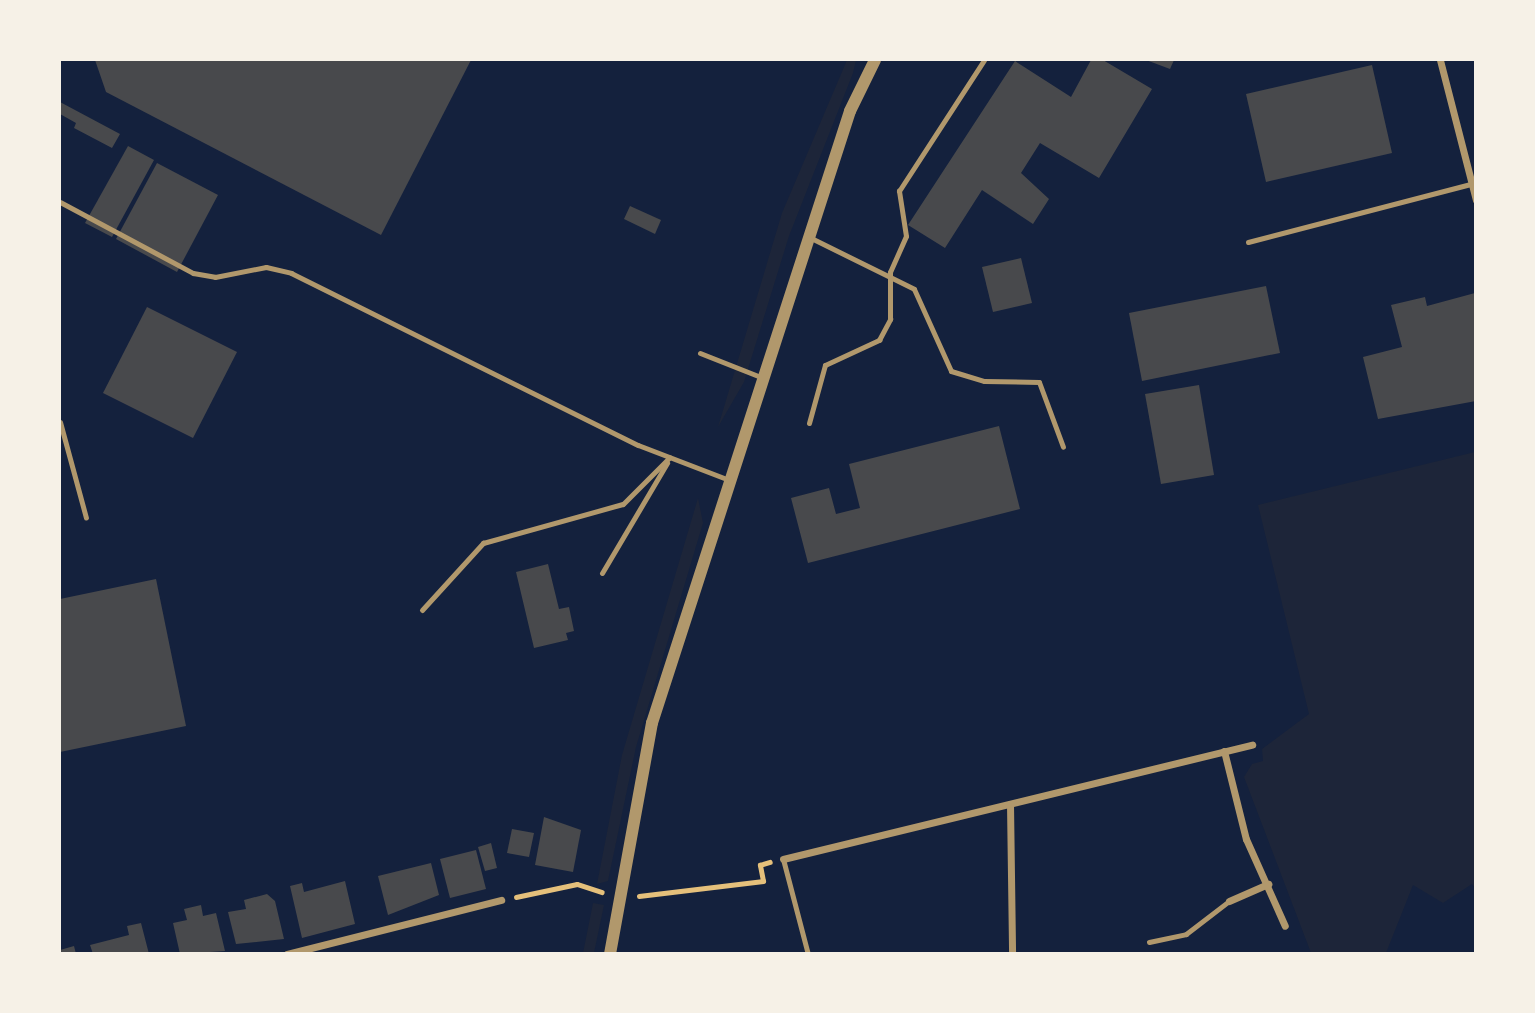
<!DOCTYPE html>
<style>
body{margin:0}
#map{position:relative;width:1535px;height:1013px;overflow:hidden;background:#14213d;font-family:"Zilla Slab",serif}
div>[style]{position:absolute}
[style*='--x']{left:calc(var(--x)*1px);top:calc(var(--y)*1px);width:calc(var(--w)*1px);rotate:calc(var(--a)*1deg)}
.green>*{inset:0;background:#1d2539}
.building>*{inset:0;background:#48494c}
.path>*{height:4.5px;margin:-2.25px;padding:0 2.25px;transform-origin:2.25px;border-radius:2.25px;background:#e5c07b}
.service>*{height:5px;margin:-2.5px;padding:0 2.5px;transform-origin:2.5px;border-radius:2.5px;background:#b1986c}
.minor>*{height:7px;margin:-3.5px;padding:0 3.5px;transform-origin:3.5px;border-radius:3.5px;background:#b1986c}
.tertiary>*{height:12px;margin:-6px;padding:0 6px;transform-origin:6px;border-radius:6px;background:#b1986c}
span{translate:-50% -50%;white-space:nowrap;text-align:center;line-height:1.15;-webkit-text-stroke:7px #f6f1e7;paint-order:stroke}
.frame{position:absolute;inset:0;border:61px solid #f6f1e7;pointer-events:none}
</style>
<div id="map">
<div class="green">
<i style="clip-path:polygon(847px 60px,856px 60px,853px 73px,789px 236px,744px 382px,718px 427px,782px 213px)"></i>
<i style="clip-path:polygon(1475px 452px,1475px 888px,1472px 884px,1443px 903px,1413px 885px,1386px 953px,1311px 953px,1244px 777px,1252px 764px,1263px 761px,1262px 749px,1309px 714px,1258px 505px)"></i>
<i style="clip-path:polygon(698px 498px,703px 523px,636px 747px,608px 881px,597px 884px,622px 755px)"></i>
<i style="clip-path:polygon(593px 903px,604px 905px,594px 953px,583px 953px)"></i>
</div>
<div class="building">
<i style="clip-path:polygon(95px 60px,471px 60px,381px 235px,106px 92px)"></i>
<i style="clip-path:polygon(1091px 60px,1103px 60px,1152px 89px,1099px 178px,1040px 143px,1021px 173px,1049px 199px,1033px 224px,982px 190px,945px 248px,908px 225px,1015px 61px,1071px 97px)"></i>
<i style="clip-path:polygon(1146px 60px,1174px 60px,1170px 69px)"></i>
<i style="clip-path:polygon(1372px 65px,1392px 153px,1266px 182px,1246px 94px)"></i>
<i style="clip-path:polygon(60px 102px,120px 134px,112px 148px,74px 128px,76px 123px,60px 114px)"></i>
<i style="clip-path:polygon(128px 146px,154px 160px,112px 237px,85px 223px)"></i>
<i style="clip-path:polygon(157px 163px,218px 195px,177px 272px,116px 239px)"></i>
<i style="clip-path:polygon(630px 206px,661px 220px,655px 234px,624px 219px)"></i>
<i style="clip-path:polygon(1021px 258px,1032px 303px,993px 312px,982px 267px)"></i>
<i style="clip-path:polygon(1266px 286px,1280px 353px,1142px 381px,1129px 313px)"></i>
<i style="clip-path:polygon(1475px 293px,1476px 401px,1378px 419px,1363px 357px,1402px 347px,1391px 305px,1425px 297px,1427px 306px)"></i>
<i style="clip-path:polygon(147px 307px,237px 352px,193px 438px,103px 393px)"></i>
<i style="clip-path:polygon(1199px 385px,1214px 475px,1161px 484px,1145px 394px)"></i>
<i style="clip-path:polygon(999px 426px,1020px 509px,808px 563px,791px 498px,829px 488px,836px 514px,860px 508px,849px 464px)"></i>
<i style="clip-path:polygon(548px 564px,559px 609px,569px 607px,574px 631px,566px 633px,568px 640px,534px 648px,516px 572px)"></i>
<i style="clip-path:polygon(156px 579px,186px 726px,60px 752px,60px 599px)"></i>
<i style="clip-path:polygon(544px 817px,581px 830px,573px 872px,535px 865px)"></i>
<i style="clip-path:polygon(512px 829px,534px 833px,529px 857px,507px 853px)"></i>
<i style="clip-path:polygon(491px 843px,497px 868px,485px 871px,478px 847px)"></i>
<i style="clip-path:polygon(476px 850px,486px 889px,450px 898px,440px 859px)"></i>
<i style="clip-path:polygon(431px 863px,439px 895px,388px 915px,378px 876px)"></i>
<i style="clip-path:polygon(345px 881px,355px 924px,302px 938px,290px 886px,302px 883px,304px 892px)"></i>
<i style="clip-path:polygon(267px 894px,275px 901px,284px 939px,236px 944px,228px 912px,246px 909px,244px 900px)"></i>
<i style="clip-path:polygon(201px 905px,203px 916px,216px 913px,225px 951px,180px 954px,173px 923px,187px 920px,184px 909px)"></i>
<i style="clip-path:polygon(141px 923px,149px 954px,93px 954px,90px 945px,129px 935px,127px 926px)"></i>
<i style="clip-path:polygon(74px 946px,76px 954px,60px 954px,60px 950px)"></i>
</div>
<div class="path">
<i style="--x:639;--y:896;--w:125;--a:-6.9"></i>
<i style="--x:763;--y:881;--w:16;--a:-101"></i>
<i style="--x:760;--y:865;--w:10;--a:-17"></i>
<i style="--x:516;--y:897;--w:62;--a:-12"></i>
<i style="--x:577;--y:884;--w:26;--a:18"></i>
</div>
<div class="service">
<i style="--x:60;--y:202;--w:151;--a:28.1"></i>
<i style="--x:193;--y:273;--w:22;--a:10"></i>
<i style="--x:215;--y:277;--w:52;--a:-11.1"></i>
<i style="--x:266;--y:267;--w:26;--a:13"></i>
<i style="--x:291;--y:273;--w:387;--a:26.4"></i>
<i style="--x:638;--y:445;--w:97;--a:21"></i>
<i style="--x:809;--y:237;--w:117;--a:26.3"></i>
<i style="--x:914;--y:289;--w:90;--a:65.7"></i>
<i style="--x:951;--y:371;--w:34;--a:17"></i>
<i style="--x:984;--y:381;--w:55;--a:1"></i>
<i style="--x:1039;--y:382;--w:69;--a:69.7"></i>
<i style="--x:1248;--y:242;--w:230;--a:-14.6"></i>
<i style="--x:700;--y:353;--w:68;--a:21.6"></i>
<i style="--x:60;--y:422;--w:99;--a:74.8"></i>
<i style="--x:809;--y:423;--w:60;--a:-74.6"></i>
<i style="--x:825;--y:365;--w:60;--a:-24.8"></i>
<i style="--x:879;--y:340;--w:24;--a:-62"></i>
<i style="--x:890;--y:319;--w:47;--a:-90"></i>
<i style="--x:890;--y:272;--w:39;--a:-66"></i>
<i style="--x:906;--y:236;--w:46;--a:-98.8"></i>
<i style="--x:899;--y:191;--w:156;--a:-57"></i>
<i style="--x:602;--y:573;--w:128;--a:-59.4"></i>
<i style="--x:422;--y:610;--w:91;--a:-47.7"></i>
<i style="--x:483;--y:543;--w:145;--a:-15.6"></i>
<i style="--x:623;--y:504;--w:66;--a:-45"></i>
<i style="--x:783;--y:859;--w:98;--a:75.3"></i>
<i style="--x:1149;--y:942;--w:38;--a:-12"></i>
<i style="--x:1186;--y:934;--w:54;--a:-37.5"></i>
</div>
<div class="minor">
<i style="--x:1440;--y:60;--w:145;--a:75.6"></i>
<i style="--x:1224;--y:751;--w:91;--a:76"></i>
<i style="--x:1246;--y:839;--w:95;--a:65.9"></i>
<i style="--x:1010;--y:804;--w:150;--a:89.2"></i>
<i style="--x:783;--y:859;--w:483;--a:-13.7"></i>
<i style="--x:1229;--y:901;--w:43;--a:-23.6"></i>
<i style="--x:287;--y:954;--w:221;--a:-14.2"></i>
</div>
<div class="tertiary">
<i style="--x:610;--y:954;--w:235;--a:-79.7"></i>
<i style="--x:652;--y:723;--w:643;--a:-72.07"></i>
<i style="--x:850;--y:111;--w:57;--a:-63.9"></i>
</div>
<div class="frame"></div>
</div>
